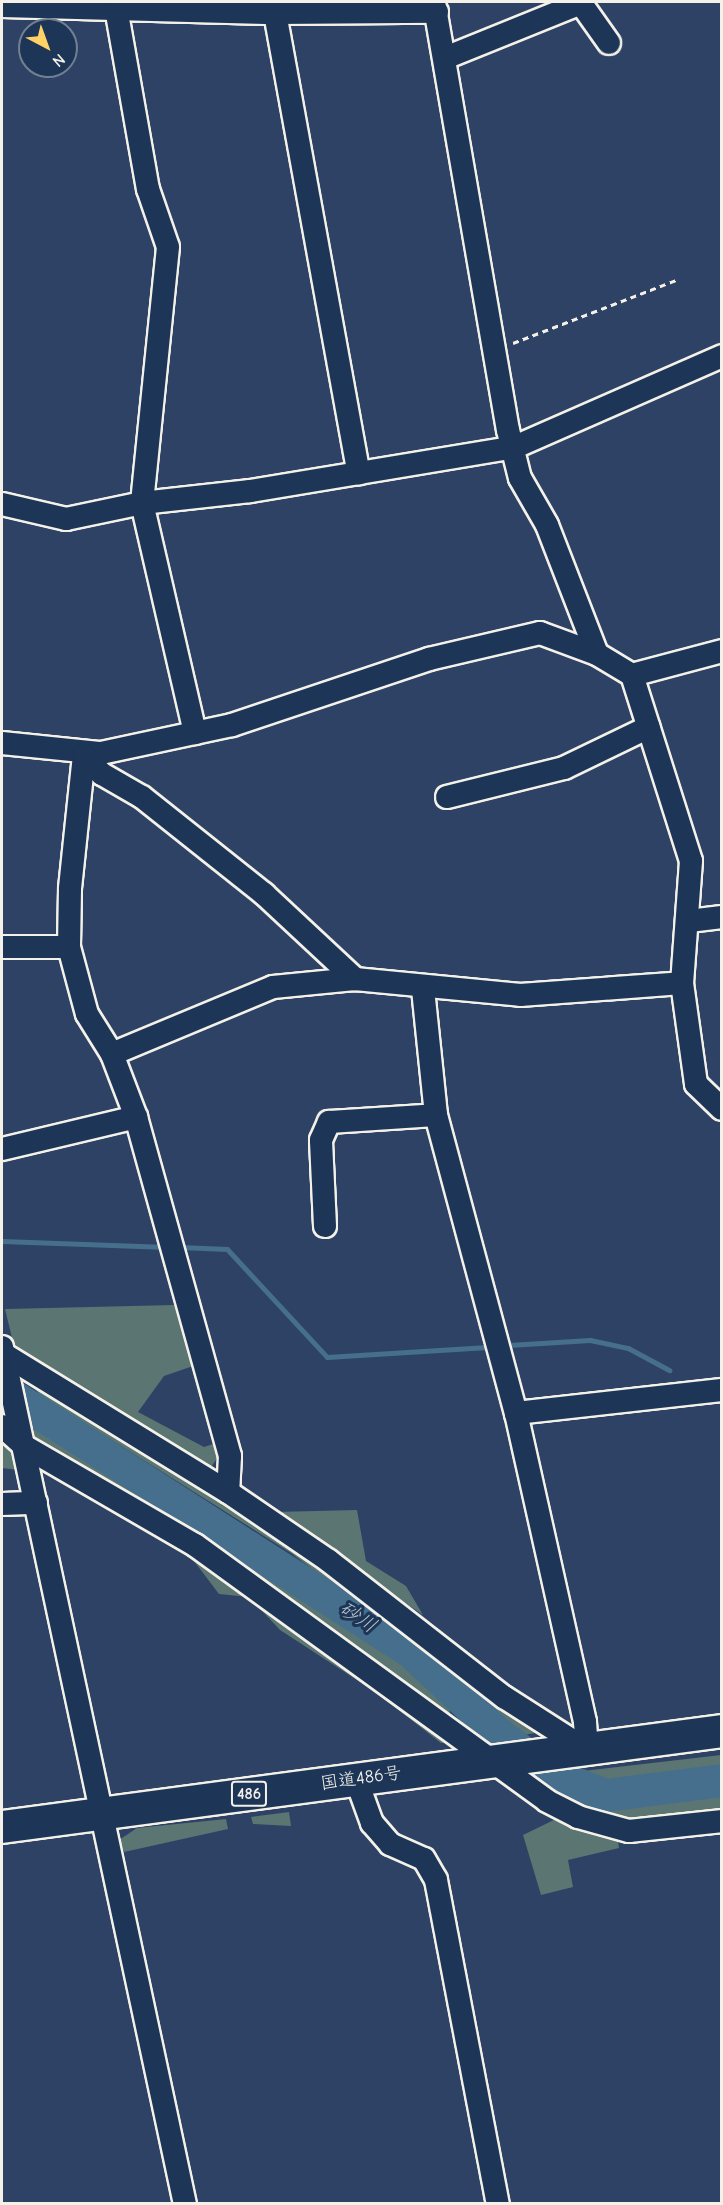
<!DOCTYPE html>
<meta charset="utf-8">
<style>
body{margin:0}
#map{position:relative;width:723px;height:2205px;overflow:hidden;background:#2e4265;font-family:"Comic Neue","Klee One",sans-serif}
div>[style]{position:absolute}
[style*='--x']{left:calc(var(--x)*1px);top:calc(var(--y)*1px);width:calc(var(--w)*1px);rotate:calc(var(--a)*1deg)}
.green>*{inset:0;background:#5a7572}
.stream>*{height:5px;margin:-2.5px;padding:0 2.5px;transform-origin:2.5px;border-radius:2.5px;background:#466f8d}
.river>*{height:33px;margin:-16.5px;padding:0 16.5px;transform-origin:16.5px;border-radius:16.5px;background:#466f8d}
.path>*{height:3px;margin-top:-1.5px;transform-origin:0;background:repeating-linear-gradient(90deg,#f4f1e8 0 6px,transparent 0 10.5px)}
.roads{filter:drop-shadow(2px 0 #f4f1e8) drop-shadow(-2px 0 #f4f1e8) drop-shadow(0 2px #f4f1e8) drop-shadow(0 -2px #f4f1e8)}
.minor>*{height:22px;margin:-11px;padding:0 11px;transform-origin:11px;border-radius:11px;background:#1d3557}
.highway>*{height:32px;margin:-16px;padding:0 16px;transform-origin:16px;border-radius:16px;background:#1d3557}
span{translate:-50% -50%;white-space:nowrap;text-align:center;line-height:1.15;-webkit-text-stroke:6px #1d3557;paint-order:stroke}
.shield-label span{padding:2px 4px;background:#1d3557;border:2px solid;border-radius:4px;-webkit-text-stroke-width:0}
.shield-label{font-size:16px;color:#f4f1e8;font-weight:700}
.street-label{font-size:18px;color:#f4f1e8}
.water-label{font-size:20px;color:#b7c4c8;font-style:italic}
.frame{position:absolute;inset:0;border:3px solid #f4f1e8;pointer-events:none}
.north{position:absolute;left:18px;top:18px;width:60px;height:60px;box-sizing:border-box;background:#1d3557;border:2px solid #738091;border-radius:50%;rotate:139deg;font-size:16px;font-weight:700;line-height:24px;text-align:center;color:#f4f1e8}
.north::after{content:'';display:block;margin:auto;width:21px;height:27px;background:#ffd166;clip-path:polygon(50% 0,100% 100%,50% 72%,0 100%)}
</style>
<div id="map">
<div class="green">
<i style="clip-path:polygon(174px 1305px,196px 1365px,164px 1376px,138px 1412px,204px 1447px,216px 1443px,219px 1456px,208px 1471px,30px 1362px,13px 1342px,5px 1309px)"></i>
<i style="clip-path:polygon(23px 1374px,329px 1567px,546px 1731px,513px 1737px,417px 1648px,291px 1553px,40px 1395px)"></i>
<i style="clip-path:polygon(34px 1427px,211px 1532px,424px 1671px,450px 1710px,448px 1720px,34px 1441px)"></i>
<i style="clip-path:polygon(2px 1431px,15px 1445px,19px 1470px,2px 1468px)"></i>
<i style="clip-path:polygon(357px 1510px,366px 1561px,406px 1586px,423px 1615px,274px 1512px)"></i>
<i style="clip-path:polygon(178px 1540px,457px 1742px,441px 1743px,374px 1691px,280px 1630px,249px 1597px,219px 1594px)"></i>
<i style="clip-path:polygon(721px 1755px,721px 1813px,633px 1823px,584px 1812px,531px 1777px)"></i>
<i style="clip-path:polygon(289px 1812px,291px 1826px,253px 1824px,251px 1817px)"></i>
<i style="clip-path:polygon(558px 1818px,618px 1841px,619px 1848px,568px 1860px,573px 1887px,541px 1895px,523px 1835px)"></i>
<i style="clip-path:polygon(226px 1819px,228px 1829px,124px 1852px,119px 1840px,137px 1828px)"></i>
</div>
<div class="stream">
<i style="--x:2;--y:1241;--w:165;--a:2.1"></i>
<i style="--x:179;--y:1247;--w:48;--a:2.4"></i>
<i style="--x:227;--y:1249;--w:147;--a:47.2"></i>
<i style="--x:327;--y:1357;--w:157;--a:-3.6"></i>
<i style="--x:509;--y:1345;--w:81;--a:-3.5"></i>
<i style="--x:590;--y:1340;--w:39;--a:12"></i>
<i style="--x:628;--y:1348;--w:47;--a:28.2"></i>
</div>
<div class="river">
<i style="--x:2;--y:1389;--w:485;--a:32.7"></i>
<i style="--x:410;--y:1651;--w:123;--a:43"></i>
<i style="--x:500;--y:1735;--w:66;--a:36.3"></i>
<i style="--x:553;--y:1774;--w:56;--a:22"></i>
<i style="--x:605;--y:1795;--w:118;--a:-7.3"></i>
</div>
<div class="path">
<i style="--x:513;--y:343;--w:178;--a:-21.1"></i>
</div>
<div class="roads">
<div class="minor">
<i style="--x:434;--y:2;--w:434;--a:80.2"></i>
<i style="--x:508;--y:430;--w:49;--a:76"></i>
<i style="--x:520;--y:478;--w:54;--a:60.1"></i>
<i style="--x:547;--y:525;--w:138;--a:68.8"></i>
<i style="--x:597;--y:654;--w:41;--a:31"></i>
<i style="--x:632;--y:675;--w:195;--a:72.4"></i>
<i style="--x:691;--y:861;--w:122;--a:94.2"></i>
<i style="--x:682;--y:983;--w:102;--a:82.1"></i>
<i style="--x:696;--y:1084;--w:36;--a:44"></i>
<i style="--x:580;--y:2;--w:50;--a:54.7"></i>
<i style="--x:2;--y:6;--w:273;--a:1.5"></i>
<i style="--x:275;--y:13;--w:162;--a:-0.4"></i>
<i style="--x:116;--y:8;--w:184;--a:80"></i>
<i style="--x:148;--y:189;--w:61;--a:71"></i>
<i style="--x:168;--y:247;--w:257;--a:95.8"></i>
<i style="--x:142;--y:503;--w:236;--a:77"></i>
<i style="--x:275;--y:13;--w:468;--a:79.7"></i>
<i style="--x:445;--y:58;--w:147;--a:-22"></i>
<i style="--x:2;--y:504;--w:66;--a:13.2"></i>
<i style="--x:66;--y:519;--w:78;--a:-11.9"></i>
<i style="--x:142;--y:503;--w:109;--a:-6.3"></i>
<i style="--x:250;--y:491;--w:269;--a:-9.4"></i>
<i style="--x:515;--y:447;--w:226;--a:-23.7"></i>
<i style="--x:632;--y:675;--w:93;--a:-14.9"></i>
<i style="--x:2;--y:743;--w:100;--a:5.8"></i>
<i style="--x:101;--y:753;--w:134;--a:-12.1"></i>
<i style="--x:232;--y:725;--w:208;--a:-18.5"></i>
<i style="--x:429;--y:659;--w:114;--a:-13.2"></i>
<i style="--x:540;--y:633;--w:61;--a:20.2"></i>
<i style="--x:84;--y:755;--w:135;--a:96"></i>
<i style="--x:70;--y:889;--w:58;--a:91"></i>
<i style="--x:69;--y:947;--w:69;--a:75"></i>
<i style="--x:87;--y:1014;--w:47;--a:58"></i>
<i style="--x:112;--y:1054;--w:67;--a:69.1"></i>
<i style="--x:136;--y:1117;--w:352;--a:74.5"></i>
<i style="--x:230;--y:1456;--w:36;--a:93"></i>
<i style="--x:84;--y:755;--w:26;--a:47"></i>
<i style="--x:102;--y:774;--w:46;--a:29.9"></i>
<i style="--x:142;--y:797;--w:156;--a:38.5"></i>
<i style="--x:264;--y:894;--w:125;--a:43"></i>
<i style="--x:447;--y:797;--w:121;--a:-13.9"></i>
<i style="--x:564;--y:768;--w:94;--a:-25.8"></i>
<i style="--x:689;--y:921;--w:33;--a:-7"></i>
<i style="--x:2;--y:947;--w:67;--a:0"></i>
<i style="--x:423;--y:989;--w:127;--a:84.1"></i>
<i style="--x:436;--y:1115;--w:309;--a:75"></i>
<i style="--x:516;--y:1413;--w:317;--a:77.4"></i>
<i style="--x:585;--y:1722;--w:28;--a:86"></i>
<i style="--x:112;--y:1054;--w:174;--a:-22.6"></i>
<i style="--x:273;--y:987;--w:82;--a:-5.6"></i>
<i style="--x:355;--y:979;--w:166;--a:5.5"></i>
<i style="--x:520;--y:995;--w:162;--a:-4.2"></i>
<i style="--x:2;--y:1149;--w:138;--a:-13.4"></i>
<i style="--x:325;--y:1226;--w:86;--a:-92.7"></i>
<i style="--x:321;--y:1140;--w:20;--a:-66"></i>
<i style="--x:329;--y:1122;--w:107;--a:-3.7"></i>
<i style="--x:2;--y:1347;--w:876;--a:77.95"></i>
<i style="--x:2;--y:1353;--w:265;--a:31.6"></i>
<i style="--x:228;--y:1492;--w:122;--a:34.3"></i>
<i style="--x:329;--y:1561;--w:222;--a:37.9"></i>
<i style="--x:504;--y:1697;--w:98;--a:32.6"></i>
<i style="--x:516;--y:1413;--w:207;--a:-6.4"></i>
<i style="--x:2;--y:1426;--w:30;--a:42"></i>
<i style="--x:24;--y:1446;--w:198;--a:30.1"></i>
<i style="--x:195;--y:1545;--w:435;--a:36"></i>
<i style="--x:547;--y:1801;--w:35;--a:27"></i>
<i style="--x:578;--y:1817;--w:53;--a:15.4"></i>
<i style="--x:629;--y:1831;--w:94;--a:-6.1"></i>
<i style="--x:2;--y:1504;--w:34;--a:-2"></i>
<i style="--x:356;--y:1779;--w:47;--a:70"></i>
<i style="--x:372;--y:1823;--w:28;--a:49"></i>
<i style="--x:390;--y:1844;--w:37;--a:24"></i>
<i style="--x:424;--y:1859;--w:24;--a:60"></i>
<i style="--x:436;--y:1880;--w:330;--a:79.2"></i>
</div>
<div class="highway">
<i style="--x:2;--y:1827;--w:726;--a:-7.59"></i>
</div>
</div>
<div class="shield-label">
<span style="left:249px;top:1794px">486</span>
</div>
<div class="street-label">
<span style="left:361px;top:1779px;rotate:-8deg">国道486号</span>
</div>
<div class="water-label">
<span style="left:358px;top:1617px;rotate:33deg">砂川</span>
</div>
<div class="frame"></div>
<div class="north">N</div>
</div>
